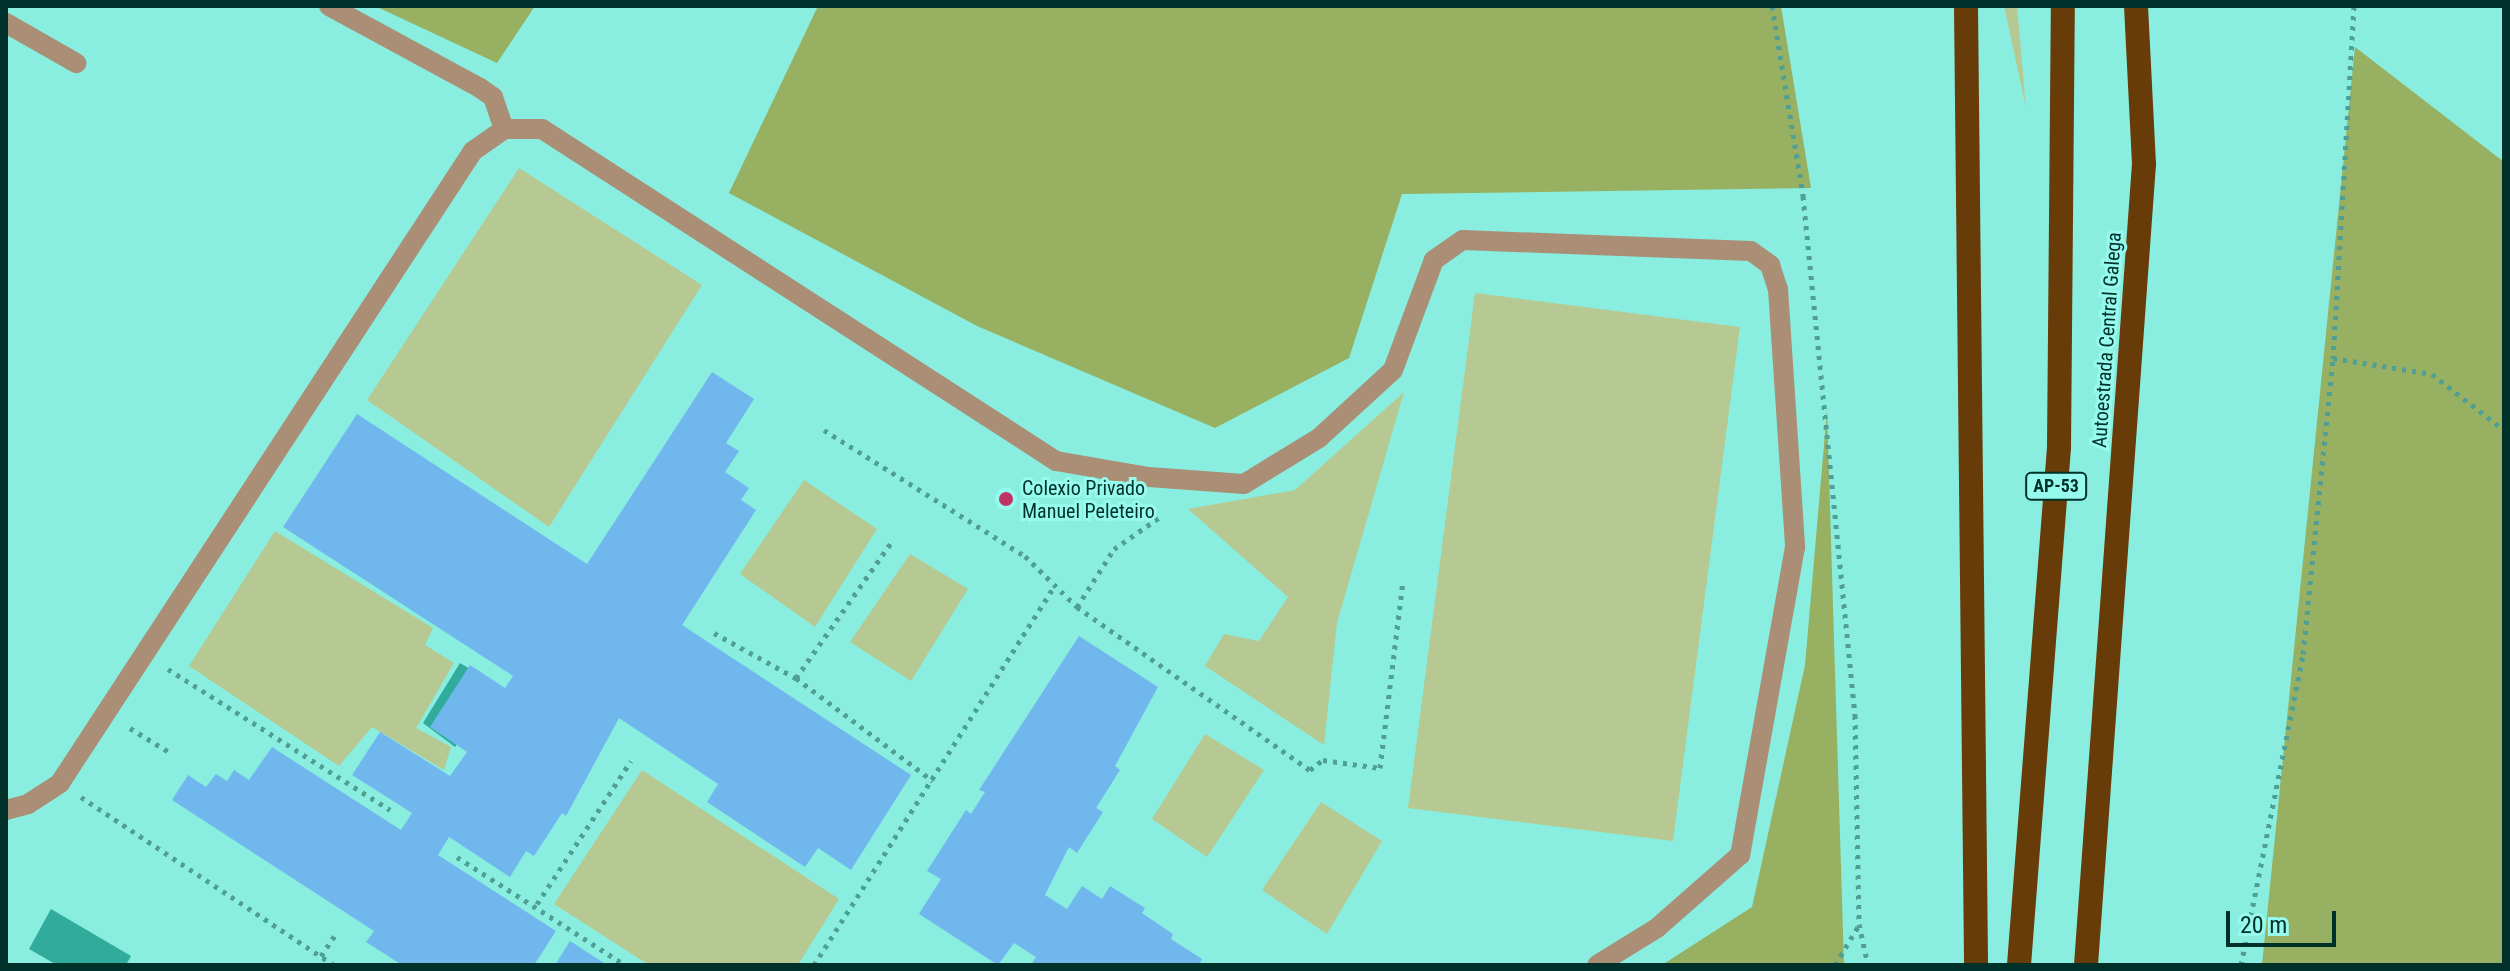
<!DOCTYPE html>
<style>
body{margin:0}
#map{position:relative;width:2510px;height:971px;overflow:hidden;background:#89eedf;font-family:"Roboto Condensed",sans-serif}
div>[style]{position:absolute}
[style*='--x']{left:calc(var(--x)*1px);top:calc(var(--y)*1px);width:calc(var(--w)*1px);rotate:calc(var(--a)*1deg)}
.green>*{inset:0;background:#b7c993}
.forest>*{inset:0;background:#97b062}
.water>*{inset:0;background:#30ab9c}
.building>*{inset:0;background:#70b7ee}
.path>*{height:5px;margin-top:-2.5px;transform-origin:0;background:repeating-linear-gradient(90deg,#509f94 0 4px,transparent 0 10px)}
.lane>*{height:20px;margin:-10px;padding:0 10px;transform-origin:10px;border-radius:10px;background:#aa8e76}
.street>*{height:20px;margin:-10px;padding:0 10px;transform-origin:10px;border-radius:10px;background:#aa8e76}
.highway>*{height:24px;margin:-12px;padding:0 12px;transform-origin:12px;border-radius:12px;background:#683c09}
.dots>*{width:22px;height:22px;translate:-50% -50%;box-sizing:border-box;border:4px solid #96fbec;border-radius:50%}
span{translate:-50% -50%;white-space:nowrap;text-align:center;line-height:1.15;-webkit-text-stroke:6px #96fbec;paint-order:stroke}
.shield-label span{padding:2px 6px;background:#96fbec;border:2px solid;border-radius:6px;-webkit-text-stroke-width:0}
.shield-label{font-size:18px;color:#00302a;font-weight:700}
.street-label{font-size:20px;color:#00302a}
.poi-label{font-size:20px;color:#00302a}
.left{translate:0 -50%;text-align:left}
.frame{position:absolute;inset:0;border:8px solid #00302a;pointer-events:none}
.scale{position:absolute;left:2226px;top:911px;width:110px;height:36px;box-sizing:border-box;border:4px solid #00302a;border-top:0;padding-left:10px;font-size:24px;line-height:28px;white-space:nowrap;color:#00302a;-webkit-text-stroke:6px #96fbec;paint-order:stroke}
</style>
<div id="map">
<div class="green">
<i style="clip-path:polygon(2004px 6px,2017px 6px,2026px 108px)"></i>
<i style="clip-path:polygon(519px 168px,702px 285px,549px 527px,367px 400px)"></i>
<i style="clip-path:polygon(1475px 293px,1740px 327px,1673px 841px,1408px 808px)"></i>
<i style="clip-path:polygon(1404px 392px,1337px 623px,1324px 745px,1205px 666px,1224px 634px,1259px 641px,1288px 597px,1188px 509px,1295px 490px)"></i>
<i style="clip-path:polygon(804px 480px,877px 529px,815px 627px,740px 574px)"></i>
<i style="clip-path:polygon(275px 531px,433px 628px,425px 645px,454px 663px,416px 728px,451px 747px,444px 770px,372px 727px,339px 766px,189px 666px)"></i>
<i style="clip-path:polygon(910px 554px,968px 589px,911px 681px,850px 642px)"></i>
<i style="clip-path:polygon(1205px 734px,1264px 770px,1207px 857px,1152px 819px)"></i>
<i style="clip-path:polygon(642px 770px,839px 899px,798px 965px,649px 965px,554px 904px)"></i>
<i style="clip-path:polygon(1321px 802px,1382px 841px,1327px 934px,1262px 890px)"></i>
</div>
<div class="forest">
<i style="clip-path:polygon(375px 6px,535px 6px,497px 63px)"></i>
<i style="clip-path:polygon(818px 6px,1781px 6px,1811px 188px,1402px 194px,1349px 358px,1215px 428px,977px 326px,729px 193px)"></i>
<i style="clip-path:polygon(2355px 47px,2504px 162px,2504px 965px,2262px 965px)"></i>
<i style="clip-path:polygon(1827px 410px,1844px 965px,1662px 965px,1752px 907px,1805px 665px)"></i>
</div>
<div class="water">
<i style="clip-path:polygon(460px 663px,497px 685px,455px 747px,423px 723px)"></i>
<i style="clip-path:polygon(51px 909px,131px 956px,126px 965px,57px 965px,29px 949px)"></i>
</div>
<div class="building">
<i style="clip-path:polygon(712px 372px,754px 399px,726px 443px,739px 451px,725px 472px,749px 488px,741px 500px,756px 510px,682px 625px,911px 775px,851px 870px,818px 848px,805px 867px,707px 802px,718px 784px,619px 718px,566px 816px,562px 813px,534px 856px,526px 851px,510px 877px,449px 837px,438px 855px,556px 931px,534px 965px,402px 965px,366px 942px,374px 931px,172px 800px,188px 775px,206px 787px,216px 774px,227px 781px,234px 770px,249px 780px,272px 747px,401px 830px,412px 813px,352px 775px,380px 732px,450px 776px,467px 752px,430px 727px,470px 665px,505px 688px,513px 676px,283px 527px,357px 414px,587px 564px)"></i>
<i style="clip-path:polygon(1079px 636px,1158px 687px,1115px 766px,1120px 770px,1096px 808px,1103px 812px,1077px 853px,1069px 847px,1045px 895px,1067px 909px,1082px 886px,1102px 899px,1110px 886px,1145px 908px,1142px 913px,1173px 934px,1171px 939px,1202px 959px,1199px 965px,1031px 965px,1036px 957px,1014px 943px,998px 965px,919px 914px,941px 879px,927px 871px,966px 810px,971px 814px,985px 792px,979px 790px)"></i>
<i style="clip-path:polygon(570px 941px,607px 965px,555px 965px)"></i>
</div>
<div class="path">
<i style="--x:1772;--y:6;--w:193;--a:80.7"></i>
<i style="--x:1803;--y:196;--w:522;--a:84.28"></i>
<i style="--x:1855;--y:715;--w:209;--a:88.9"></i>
<i style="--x:1859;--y:924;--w:42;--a:77.6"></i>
<i style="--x:2354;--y:6;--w:353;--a:93.4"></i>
<i style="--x:2333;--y:358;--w:100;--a:9.2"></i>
<i style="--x:2432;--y:374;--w:91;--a:37.9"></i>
<i style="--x:824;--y:430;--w:237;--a:32.1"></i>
<i style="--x:1025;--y:556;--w:73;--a:44.4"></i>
<i style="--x:1077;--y:607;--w:69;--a:-57.5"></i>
<i style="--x:1114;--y:549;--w:56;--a:-34.8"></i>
<i style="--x:1077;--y:607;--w:284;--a:35"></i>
<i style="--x:1310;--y:770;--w:16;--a:-38"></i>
<i style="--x:1323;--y:760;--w:58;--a:8"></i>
<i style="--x:1380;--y:768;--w:187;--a:-83"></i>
<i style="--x:714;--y:633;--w:94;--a:28.8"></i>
<i style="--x:796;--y:678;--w:171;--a:36.9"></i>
<i style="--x:168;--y:669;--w:263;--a:32.4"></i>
<i style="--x:796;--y:678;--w:165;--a:-54.9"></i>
<i style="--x:130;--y:728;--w:46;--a:31.6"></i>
<i style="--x:81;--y:797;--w:304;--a:33.6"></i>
<i style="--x:457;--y:857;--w:200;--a:32.7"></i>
<i style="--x:537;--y:904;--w:171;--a:-56.7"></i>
<i style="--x:321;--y:956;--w:27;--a:-56"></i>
<i style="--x:814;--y:965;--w:446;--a:-57.6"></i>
<i style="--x:1835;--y:965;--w:47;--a:-59"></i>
<i style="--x:2241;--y:965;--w:317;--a:-78.7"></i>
<i style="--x:2303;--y:654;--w:298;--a:-84.2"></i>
</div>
<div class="lane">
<i style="--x:329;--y:6;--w:172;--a:28.5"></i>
<i style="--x:480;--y:88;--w:16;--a:35"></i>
<i style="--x:493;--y:97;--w:34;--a:71"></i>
<i style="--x:6;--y:23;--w:81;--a:29.7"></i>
<i style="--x:28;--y:804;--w:38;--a:-33"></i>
<i style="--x:60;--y:783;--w:755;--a:-56.84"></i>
<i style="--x:473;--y:151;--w:38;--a:-35"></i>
<i style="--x:504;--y:129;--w:38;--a:0"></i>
<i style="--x:542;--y:129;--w:612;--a:32.86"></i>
<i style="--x:1056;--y:461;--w:94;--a:9.8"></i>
<i style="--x:1149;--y:477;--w:95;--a:4.2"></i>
<i style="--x:1244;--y:484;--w:88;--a:-31.5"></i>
<i style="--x:1319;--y:438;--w:100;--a:-42.6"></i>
<i style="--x:1393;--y:370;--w:117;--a:-69.6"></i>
<i style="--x:1434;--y:260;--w:35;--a:-35"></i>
<i style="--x:1463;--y:240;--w:288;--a:2.2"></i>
<i style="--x:1751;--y:251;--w:24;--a:36"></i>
<i style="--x:1770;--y:265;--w:25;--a:72"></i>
<i style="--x:1778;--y:289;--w:259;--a:86.2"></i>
<i style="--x:1795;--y:547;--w:313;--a:100.1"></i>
<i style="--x:1740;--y:855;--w:111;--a:138.7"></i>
<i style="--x:1657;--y:928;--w:70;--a:148.3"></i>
</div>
<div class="street">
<i style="--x:6;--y:810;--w:23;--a:-15"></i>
</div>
<div class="highway">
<i style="--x:1966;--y:6;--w:959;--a:89.4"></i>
<i style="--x:2019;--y:965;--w:520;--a:-85.58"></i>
<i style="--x:2059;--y:447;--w:441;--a:-89.5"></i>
<i style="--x:2086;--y:965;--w:803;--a:-85.86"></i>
<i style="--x:2144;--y:164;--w:158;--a:-92.9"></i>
</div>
<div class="dots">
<i style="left:1006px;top:499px;background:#bf3366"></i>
</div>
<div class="shield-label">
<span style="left:2056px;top:486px">AP-53</span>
</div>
<div class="street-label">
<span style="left:2107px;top:340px;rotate:-86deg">Autoestrada Central Galega</span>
</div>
<div class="poi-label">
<span class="left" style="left:1022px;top:500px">Colexio Privado<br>Manuel Peleteiro</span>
</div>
<div class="frame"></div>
<div class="scale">20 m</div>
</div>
